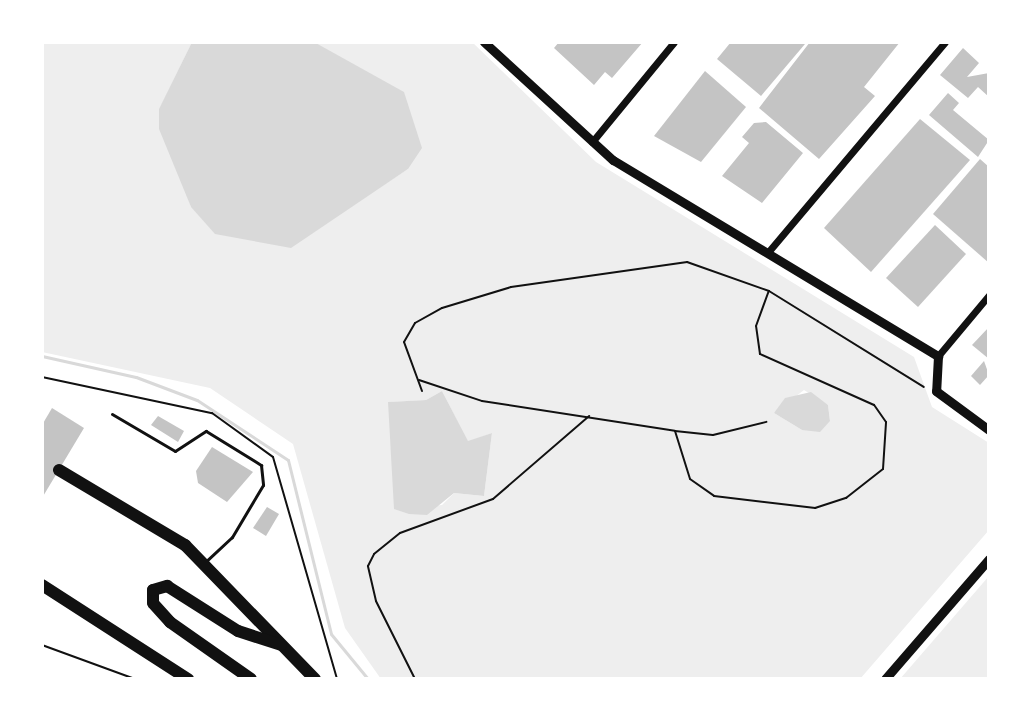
<!DOCTYPE html>
<style>
body{margin:0}
#map{position:relative;width:1031px;height:721px;overflow:hidden;background:#fff;font-family:Mulish,sans-serif}
div>[style]{position:absolute}
[style*='--x']{left:calc(var(--x)*1px);top:calc(var(--y)*1px);width:calc(var(--w)*1px);rotate:calc(var(--a)*1deg)}
.green>*{inset:0;background:#eee}
.water>*{inset:0;background:#d9d9d9}
.stream>*{height:3px;margin:-1.5px;padding:0 1.5px;transform-origin:1.5px;border-radius:1.5px;background:#d9d9d9}
.building>*{inset:0;background:#c4c4c4}
.path>*{height:2px;margin:-1px;padding:0 1px;transform-origin:1px;border-radius:1px;background:#111}
.service>*{height:3px;margin:-1.5px;padding:0 1.5px;transform-origin:1.5px;border-radius:1.5px;background:#111}
.minor>*{height:7px;margin:-3.5px;padding:0 3.5px;transform-origin:3.5px;border-radius:3.5px;background:#111}
.tertiary>*{height:9px;margin:-4.5px;padding:0 4.5px;transform-origin:4.5px;border-radius:4.5px;background:#111}
.motorway>*{height:12px;margin:-6px;padding:0 6px;transform-origin:6px;border-radius:6px;background:#111}
span{translate:-50% -50%;white-space:nowrap;text-align:center;line-height:1.15;-webkit-text-stroke:7px #fff;paint-order:stroke}
.frame{position:absolute;inset:0;border:44px solid #fff;pointer-events:none}
</style>
<div id="map">
<div class="green">
<i style="clip-path:polygon(evenodd,42px 42px,192px 42px,159px 110px,191px 207px,327px 222px,408px 169px,339px 58px,314px 42px,472px 42px,596px 162px,914px 357px,932px 407px,989px 443px,989px 530px,860px 679px,381px 679px,345px 628px,293px 444px,210px 388px,42px 352px,42px 42px,804px 390px,828px 405px,830px 420px,802px 430px,774px 413px,804px 390px,42px 42px,442px 391px,468px 442px,492px 433px,484px 496px,454px 493px,442px 505px,395px 509px,389px 402px,426px 400px,442px 391px)"></i>
<i style="clip-path:polygon(989px 576px,989px 679px,900px 679px)"></i>
</div>
<div class="water">
<i style="clip-path:polygon(192px 42px,314px 42px,404px 92px,422px 148px,408px 169px,291px 248px,215px 234px,191px 207px,159px 129px,159px 109px)"></i>
<i style="clip-path:polygon(442px 391px,468px 441px,492px 433px,484px 496px,454px 493px,427px 515px,409px 514px,394px 509px,388px 402px,426px 400px)"></i>
<i style="clip-path:polygon(811px 392px,828px 405px,830px 421px,820px 432px,802px 430px,774px 413px,785px 398px)"></i>
</div>
<div class="stream">
<i style="--x:42;--y:356;--w:96;--a:12.6"></i>
<i style="--x:136;--y:377;--w:65;--a:20.7"></i>
<i style="--x:197;--y:400;--w:109;--a:33.4"></i>
<i style="--x:288;--y:460;--w:179;--a:76.1"></i>
<i style="--x:331;--y:634;--w:58;--a:50.6"></i>
</div>
<div class="building">
<i style="clip-path:polygon(559px 42px,643px 42px,612px 78px,605px 72px,594px 85px,554px 48px)"></i>
<i style="clip-path:polygon(731px 42px,802px 42px,805px 44px,761px 96px,717px 59px)"></i>
<i style="clip-path:polygon(810px 42px,900px 42px,864px 87px,875px 96px,819px 159px,759px 108px)"></i>
<i style="clip-path:polygon(963px 48px,979px 63px,967px 77px,989px 73px,989px 97px,978px 87px,968px 98px,940px 75px)"></i>
<i style="clip-path:polygon(705px 71px,746px 107px,701px 162px,654px 136px)"></i>
<i style="clip-path:polygon(948px 93px,959px 103px,953px 110px,989px 140px,978px 157px,929px 115px)"></i>
<i style="clip-path:polygon(920px 119px,970px 160px,871px 272px,824px 228px)"></i>
<i style="clip-path:polygon(766px 122px,803px 153px,762px 203px,722px 176px,749px 143px,742px 137px,754px 123px)"></i>
<i style="clip-path:polygon(980px 159px,989px 167px,989px 263px,933px 214px)"></i>
<i style="clip-path:polygon(935px 225px,966px 254px,918px 307px,886px 278px)"></i>
<i style="clip-path:polygon(989px 327px,989px 359px,972px 345px)"></i>
<i style="clip-path:polygon(984px 361px,989px 375px,980px 385px,971px 376px)"></i>
<i style="clip-path:polygon(52px 408px,84px 428px,42px 498px,42px 425px)"></i>
<i style="clip-path:polygon(158px 416px,184px 431px,178px 442px,151px 425px)"></i>
<i style="clip-path:polygon(212px 447px,253px 472px,227px 502px,198px 483px,196px 471px)"></i>
<i style="clip-path:polygon(267px 507px,279px 514px,266px 536px,253px 528px)"></i>
</div>
<div class="path">
<i style="--x:42;--y:377;--w:174;--a:12"></i>
<i style="--x:212;--y:413;--w:75;--a:35.8"></i>
<i style="--x:273;--y:457;--w:231;--a:73.9"></i>
<i style="--x:419;--y:380;--w:66;--a:18.4"></i>
<i style="--x:482;--y:401;--w:195;--a:8.8"></i>
<i style="--x:675;--y:431;--w:38;--a:6"></i>
<i style="--x:713;--y:435;--w:55;--a:-13.8"></i>
<i style="--x:422;--y:391;--w:52;--a:-110.2"></i>
<i style="--x:404;--y:342;--w:22;--a:-60"></i>
<i style="--x:415;--y:323;--w:31;--a:-29"></i>
<i style="--x:442;--y:308;--w:72;--a:-16.9"></i>
<i style="--x:511;--y:287;--w:178;--a:-8.1"></i>
<i style="--x:687;--y:262;--w:87;--a:19.5"></i>
<i style="--x:769;--y:291;--w:182;--a:31.8"></i>
<i style="--x:675;--y:431;--w:50;--a:72.6"></i>
<i style="--x:690;--y:479;--w:29;--a:35"></i>
<i style="--x:714;--y:496;--w:102;--a:6.8"></i>
<i style="--x:815;--y:508;--w:33;--a:-18"></i>
<i style="--x:846;--y:498;--w:47;--a:-38.1"></i>
<i style="--x:883;--y:469;--w:47;--a:-86.3"></i>
<i style="--x:886;--y:422;--w:21;--a:-125"></i>
<i style="--x:874;--y:405;--w:125;--a:-155.9"></i>
<i style="--x:760;--y:354;--w:28;--a:-98"></i>
<i style="--x:756;--y:326;--w:37;--a:-70"></i>
<i style="--x:42;--y:645;--w:99;--a:20.1"></i>
<i style="--x:415;--y:679;--w:87;--a:-116.6"></i>
<i style="--x:376;--y:601;--w:36;--a:-103"></i>
<i style="--x:368;--y:566;--w:13;--a:-63"></i>
<i style="--x:374;--y:554;--w:33;--a:-39"></i>
<i style="--x:400;--y:533;--w:99;--a:-20.1"></i>
<i style="--x:493;--y:499;--w:127;--a:-40.8"></i>
</div>
<div class="service">
<i style="--x:112;--y:414;--w:73;--a:30.4"></i>
<i style="--x:175;--y:451;--w:37;--a:-33"></i>
<i style="--x:206;--y:431;--w:65;--a:31.7"></i>
<i style="--x:261;--y:465;--w:20;--a:84"></i>
<i style="--x:263;--y:485;--w:61;--a:120.8"></i>
<i style="--x:232;--y:537;--w:35;--a:137"></i>
</div>
<div class="minor">
<i style="--x:592;--y:142;--w:129;--a:-50.6"></i>
<i style="--x:769;--y:251;--w:273;--a:-49.9"></i>
<i style="--x:938;--y:356;--w:80;--a:-50.1"></i>
</div>
<div class="tertiary">
<i style="--x:484;--y:42;--w:175;--a:42.5"></i>
<i style="--x:613;--y:160;--w:380;--a:31.1"></i>
<i style="--x:938;--y:356;--w:35;--a:93"></i>
<i style="--x:936;--y:391;--w:66;--a:36.3"></i>
<i style="--x:885;--y:679;--w:159;--a:-49.1"></i>
</div>
<div class="motorway">
<i style="--x:59;--y:470;--w:147;--a:30.8"></i>
<i style="--x:185;--y:545;--w:187;--a:45.9"></i>
<i style="--x:42;--y:585;--w:174;--a:32.8"></i>
<i style="--x:251;--y:679;--w:99;--a:-144.9"></i>
<i style="--x:170;--y:622;--w:25;--a:-132"></i>
<i style="--x:153;--y:603;--w:13;--a:-90"></i>
<i style="--x:153;--y:590;--w:15;--a:-16"></i>
<i style="--x:167;--y:586;--w:84;--a:32.4"></i>
<i style="--x:238;--y:631;--w:45;--a:18"></i>
</div>
<div class="frame"></div>
</div>
